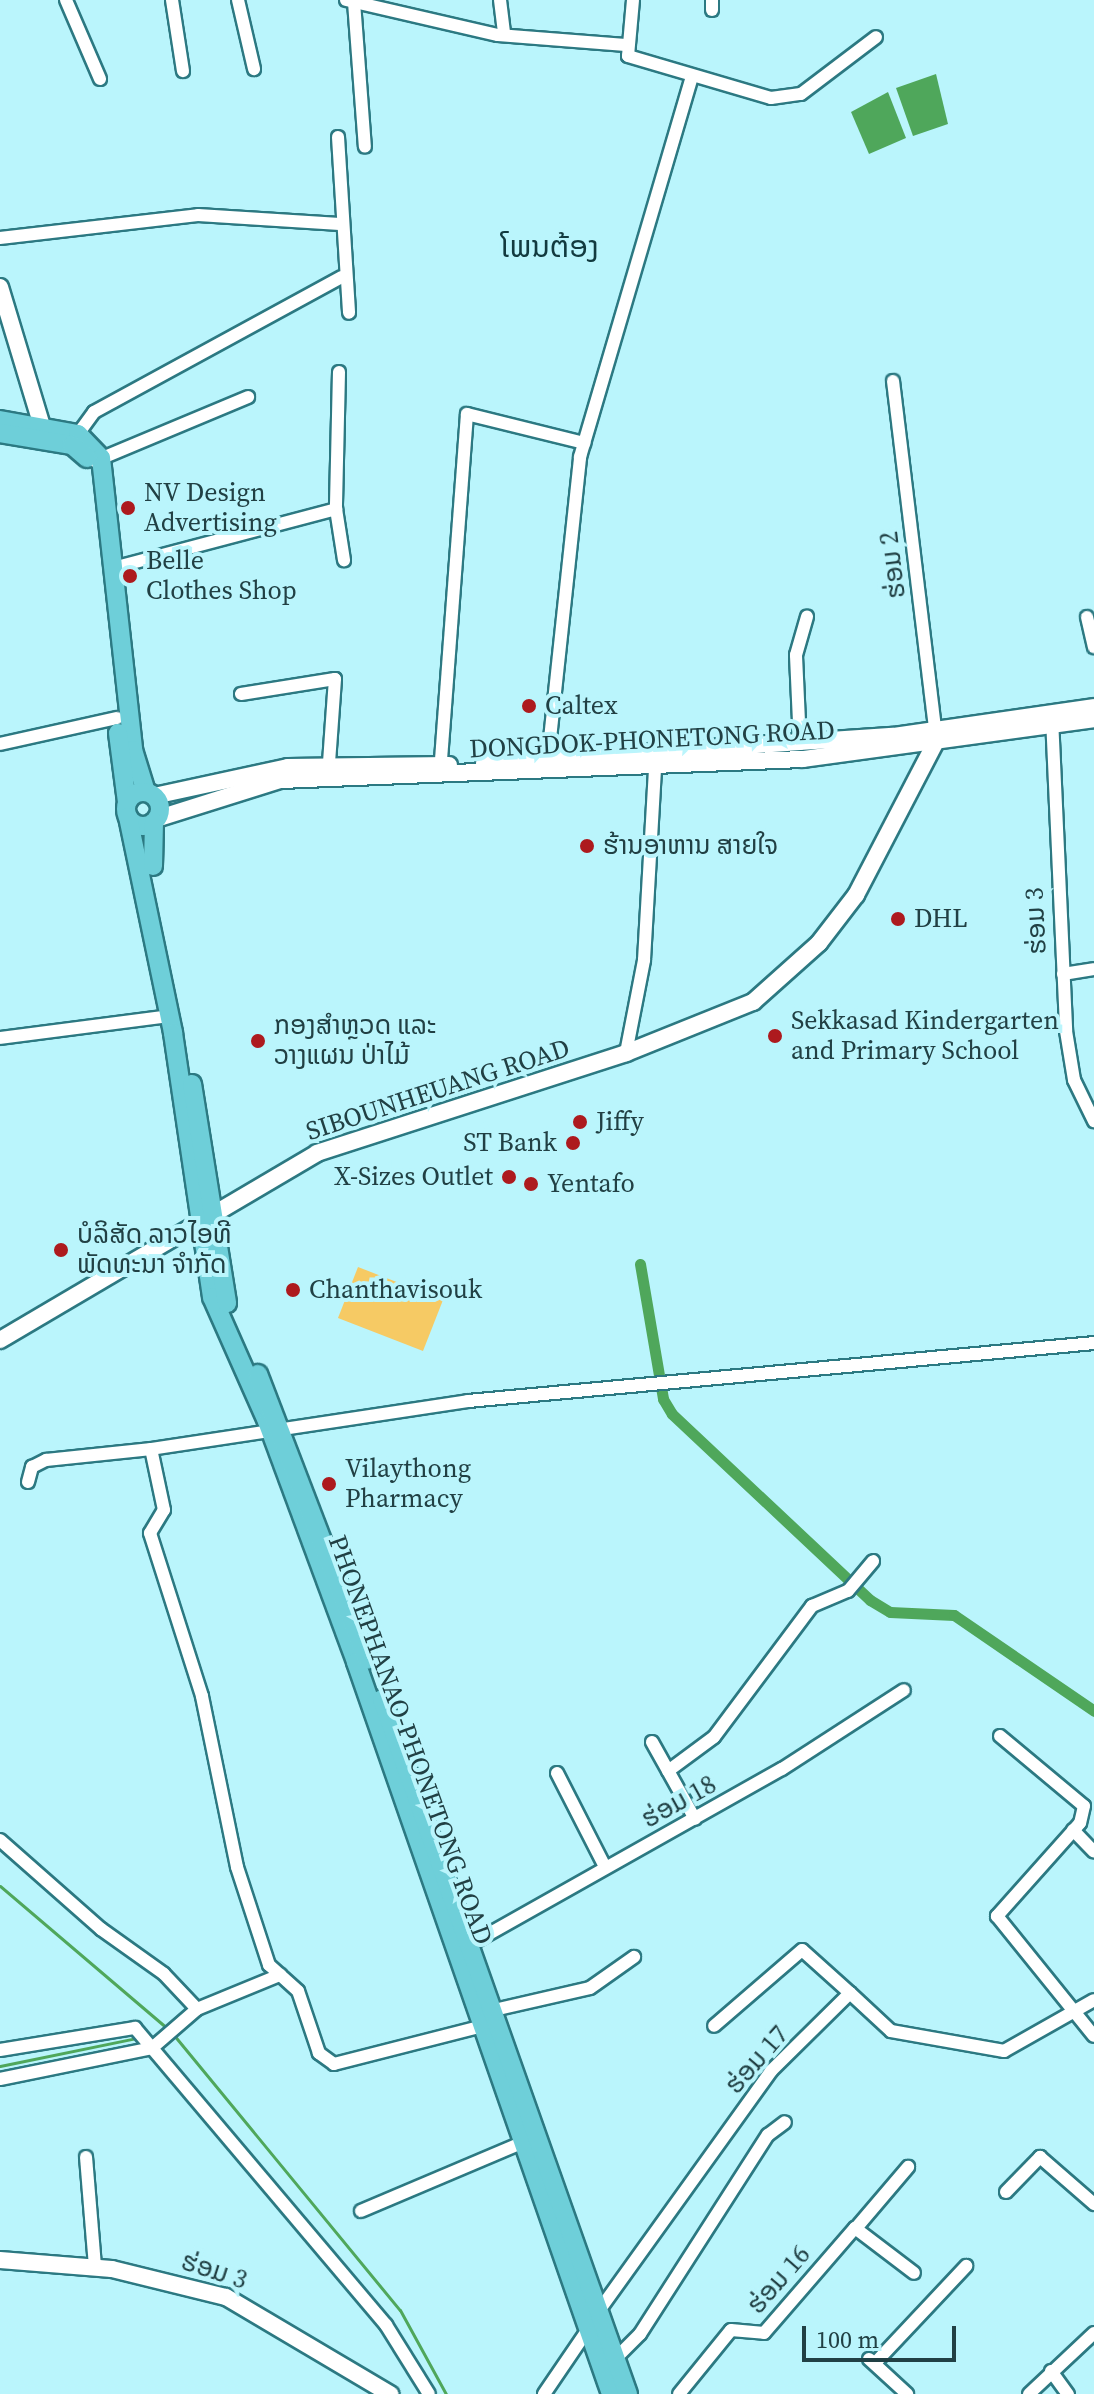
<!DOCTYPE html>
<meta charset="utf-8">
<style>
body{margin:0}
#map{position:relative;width:1094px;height:2394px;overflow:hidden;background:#baf5fc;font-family:"Source Serif 4","Noto Sans Lao",serif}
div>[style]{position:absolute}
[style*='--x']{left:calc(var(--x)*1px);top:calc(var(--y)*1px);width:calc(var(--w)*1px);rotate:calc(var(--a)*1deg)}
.green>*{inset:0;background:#f6ca64}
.water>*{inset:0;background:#4fa75b}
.stream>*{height:3px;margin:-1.5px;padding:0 1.5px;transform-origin:1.5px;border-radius:1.5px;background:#4fa75b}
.canal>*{height:11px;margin:-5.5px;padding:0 5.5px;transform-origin:5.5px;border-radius:5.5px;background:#4fa75b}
.roads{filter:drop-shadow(2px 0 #2c7982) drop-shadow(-2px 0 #2c7982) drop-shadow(0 2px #2c7982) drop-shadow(0 -2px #2c7982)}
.street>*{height:12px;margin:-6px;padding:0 6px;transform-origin:6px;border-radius:6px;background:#fff}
.secondary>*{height:16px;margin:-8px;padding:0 8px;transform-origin:8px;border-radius:8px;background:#fff}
.primary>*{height:18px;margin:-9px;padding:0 9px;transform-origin:9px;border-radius:9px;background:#6ecfd9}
.primary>.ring{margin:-9px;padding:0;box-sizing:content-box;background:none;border:18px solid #6ecfd9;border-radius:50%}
.dots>*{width:22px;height:22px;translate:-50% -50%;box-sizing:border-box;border:4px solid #baf5fc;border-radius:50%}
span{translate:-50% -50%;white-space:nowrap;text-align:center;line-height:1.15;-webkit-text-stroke:8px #baf5fc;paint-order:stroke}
.poi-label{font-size:26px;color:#214044}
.left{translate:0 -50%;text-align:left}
.right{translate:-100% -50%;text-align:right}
.street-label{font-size:26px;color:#214044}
.quarter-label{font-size:30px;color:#123a3f}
.scale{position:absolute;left:802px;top:2326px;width:154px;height:36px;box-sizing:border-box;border:4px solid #214044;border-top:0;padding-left:10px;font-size:24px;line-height:28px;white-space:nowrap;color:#214044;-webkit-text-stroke:6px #baf5fc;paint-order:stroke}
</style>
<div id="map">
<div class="green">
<i style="clip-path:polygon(358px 1267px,443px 1300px,423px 1351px,338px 1318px)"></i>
</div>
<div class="water">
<i style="clip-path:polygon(936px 74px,948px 124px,913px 136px,896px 88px)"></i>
<i style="clip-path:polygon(888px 92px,906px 138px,869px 154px,851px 112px)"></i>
</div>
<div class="stream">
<i style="--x:0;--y:1886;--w:221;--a:40.4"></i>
<i style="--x:173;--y:2034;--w:357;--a:50.6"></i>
<i style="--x:400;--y:2310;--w:96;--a:61.3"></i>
<i style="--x:0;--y:2066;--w:140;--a:-11.6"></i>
</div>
<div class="canal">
<i style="--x:640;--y:1264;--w:137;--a:80.3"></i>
<i style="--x:663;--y:1399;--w:17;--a:59"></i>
<i style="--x:672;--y:1414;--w:272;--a:43.2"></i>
<i style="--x:870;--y:1600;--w:23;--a:31"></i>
<i style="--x:890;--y:1612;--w:64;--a:2.7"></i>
<i style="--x:954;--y:1615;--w:170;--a:34.4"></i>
</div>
<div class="roads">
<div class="street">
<i style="--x:66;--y:0;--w:86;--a:66.7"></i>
<i style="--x:172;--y:0;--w:72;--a:81.2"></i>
<i style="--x:238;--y:0;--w:71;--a:76.9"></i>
<i style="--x:346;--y:0;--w:156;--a:13"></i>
<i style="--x:498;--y:35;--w:128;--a:4.5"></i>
<i style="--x:500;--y:0;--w:35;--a:83"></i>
<i style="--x:633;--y:0;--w:56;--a:95.1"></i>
<i style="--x:628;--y:56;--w:149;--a:16.4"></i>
<i style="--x:771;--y:98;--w:30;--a:-8"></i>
<i style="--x:801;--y:94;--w:94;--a:-37.2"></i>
<i style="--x:354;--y:2;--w:145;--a:85.7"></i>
<i style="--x:712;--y:10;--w:10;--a:-90"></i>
<i style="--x:338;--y:137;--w:176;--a:86.4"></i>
<i style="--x:0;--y:238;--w:199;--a:-6.6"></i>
<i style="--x:198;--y:215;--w:142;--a:3.6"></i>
<i style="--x:339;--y:372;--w:137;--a:91.3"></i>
<i style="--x:336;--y:509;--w:52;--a:81.1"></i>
<i style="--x:893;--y:381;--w:357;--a:83.1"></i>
<i style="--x:78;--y:434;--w:27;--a:-54"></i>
<i style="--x:94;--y:412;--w:282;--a:-28.6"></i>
<i style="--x:95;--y:461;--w:166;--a:-22.7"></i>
<i style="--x:113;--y:568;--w:231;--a:-14.8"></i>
<i style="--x:1087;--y:617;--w:31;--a:77"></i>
<i style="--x:241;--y:694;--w:95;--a:-9.1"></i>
<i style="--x:335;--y:679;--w:84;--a:94.1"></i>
<i style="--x:1052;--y:718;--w:313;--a:87.4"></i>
<i style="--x:1066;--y:1031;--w:50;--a:80.7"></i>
<i style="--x:1074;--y:1080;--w:46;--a:64"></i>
<i style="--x:0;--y:744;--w:120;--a:-12.5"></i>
<i style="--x:800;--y:744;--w:89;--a:-92.6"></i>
<i style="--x:796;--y:655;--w:40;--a:-74"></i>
<i style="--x:547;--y:767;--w:312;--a:-83.9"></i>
<i style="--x:580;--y:457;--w:394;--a:-73.6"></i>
<i style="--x:440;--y:773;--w:360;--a:-85.7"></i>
<i style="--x:467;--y:414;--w:121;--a:13.9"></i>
<i style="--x:1063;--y:974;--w:31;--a:-9"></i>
<i style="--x:0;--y:1038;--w:170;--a:-7.4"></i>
<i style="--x:626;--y:1053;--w:95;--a:-79"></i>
<i style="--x:644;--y:960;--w:193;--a:-86.7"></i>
<i style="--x:28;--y:1482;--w:16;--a:-75"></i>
<i style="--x:32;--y:1467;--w:16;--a:-27"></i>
<i style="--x:46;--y:1460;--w:106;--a:-6"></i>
<i style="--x:1000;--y:1736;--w:109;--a:39.8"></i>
<i style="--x:1084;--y:1806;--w:17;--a:103"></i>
<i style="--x:1080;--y:1823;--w:125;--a:131.7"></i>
<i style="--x:997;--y:1916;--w:154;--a:51.1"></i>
<i style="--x:652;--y:1742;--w:88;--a:60.8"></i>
<i style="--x:668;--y:1771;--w:57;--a:-36.5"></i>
<i style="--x:714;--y:1737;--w:164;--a:-53.2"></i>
<i style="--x:812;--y:1606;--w:39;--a:-23"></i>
<i style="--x:848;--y:1591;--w:39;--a:-50"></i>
<i style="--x:557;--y:1773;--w:106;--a:62.9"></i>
<i style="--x:1073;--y:1830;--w:30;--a:46"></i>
<i style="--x:0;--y:1840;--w:135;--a:41.4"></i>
<i style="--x:101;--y:1929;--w:77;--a:35.5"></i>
<i style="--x:164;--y:1974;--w:48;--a:46.7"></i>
<i style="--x:471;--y:1944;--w:357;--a:-29.4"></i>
<i style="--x:782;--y:1769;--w:145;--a:-32.9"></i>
<i style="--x:850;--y:1993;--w:56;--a:42.8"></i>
<i style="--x:891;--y:2031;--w:115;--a:10"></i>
<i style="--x:1004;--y:2051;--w:103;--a:-29.5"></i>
<i style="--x:494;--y:2010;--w:98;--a:-12.9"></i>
<i style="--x:590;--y:1988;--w:54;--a:-35.2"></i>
<i style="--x:487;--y:2025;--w:158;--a:165.7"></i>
<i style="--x:334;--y:2064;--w:19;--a:-144"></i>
<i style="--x:319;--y:2053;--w:65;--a:-108.7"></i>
<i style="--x:298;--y:1991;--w:39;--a:-138"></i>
<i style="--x:269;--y:1965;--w:103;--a:-108.1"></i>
<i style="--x:237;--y:1867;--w:175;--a:-101.6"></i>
<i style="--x:202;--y:1696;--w:171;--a:-107.7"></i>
<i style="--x:150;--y:1533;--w:27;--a:-59"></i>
<i style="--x:164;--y:1510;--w:62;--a:-102"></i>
<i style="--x:151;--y:1449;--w:321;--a:-8.6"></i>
<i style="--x:468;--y:1401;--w:629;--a:-5.29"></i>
<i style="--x:0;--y:2050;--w:137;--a:-9.3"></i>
<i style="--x:135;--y:2028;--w:389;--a:49.8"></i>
<i style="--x:386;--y:2325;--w:81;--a:58.1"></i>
<i style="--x:0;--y:2079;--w:155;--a:-11.5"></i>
<i style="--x:152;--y:2048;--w:60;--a:-40.9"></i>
<i style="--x:197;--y:2009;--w:90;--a:-22.3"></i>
<i style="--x:86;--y:2157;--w:110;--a:85.3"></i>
<i style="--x:1006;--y:2192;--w:49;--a:-45.8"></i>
<i style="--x:1040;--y:2157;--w:72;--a:41"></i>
<i style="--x:361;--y:2211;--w:181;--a:-23"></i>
<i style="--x:857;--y:2227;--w:79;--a:-49.6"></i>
<i style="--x:598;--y:2312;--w:297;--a:-54.3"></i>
<i style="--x:771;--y:2071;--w:111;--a:-44.6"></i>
<i style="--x:850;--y:1993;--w:64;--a:-138.1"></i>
<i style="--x:802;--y:1950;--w:116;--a:139.2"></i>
<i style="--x:615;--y:2359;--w:35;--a:-45"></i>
<i style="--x:640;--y:2334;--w:237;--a:-57.3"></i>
<i style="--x:768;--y:2135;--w:21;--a:-37"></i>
<i style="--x:869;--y:2359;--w:52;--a:42.6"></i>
<i style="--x:876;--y:2362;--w:132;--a:-46.8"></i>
<i style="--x:1051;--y:2371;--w:29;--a:54"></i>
<i style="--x:544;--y:2394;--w:76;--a:-55.7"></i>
<i style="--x:679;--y:2394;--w:82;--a:-50.9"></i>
<i style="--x:731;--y:2330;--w:33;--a:5"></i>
<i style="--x:764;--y:2333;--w:139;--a:-49.1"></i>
<i style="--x:855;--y:2228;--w:74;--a:37.3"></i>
<i style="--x:1029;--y:2394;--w:89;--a:-43.2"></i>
</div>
<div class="secondary">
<i style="--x:0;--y:287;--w:142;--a:73.2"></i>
<i style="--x:484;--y:763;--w:410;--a:-3.8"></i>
<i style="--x:893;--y:736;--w:203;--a:-8.2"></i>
<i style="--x:154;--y:796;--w:137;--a:-12.2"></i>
<i style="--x:288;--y:767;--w:161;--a:-0.7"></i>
<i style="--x:156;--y:819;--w:130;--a:-17.5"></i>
<i style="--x:280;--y:780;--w:523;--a:-2.3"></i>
<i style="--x:803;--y:759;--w:294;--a:-7.8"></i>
<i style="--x:0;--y:1340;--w:368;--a:-30.5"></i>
<i style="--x:317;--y:1153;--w:325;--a:-17.9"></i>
<i style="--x:626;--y:1053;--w:137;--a:-21.9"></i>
<i style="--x:753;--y:1002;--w:89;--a:-41.8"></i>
<i style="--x:819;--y:943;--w:61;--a:-52.4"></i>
<i style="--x:856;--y:895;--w:171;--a:-62.5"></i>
<i style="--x:0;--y:2260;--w:112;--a:4.6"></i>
<i style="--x:112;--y:2269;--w:117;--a:13.8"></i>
<i style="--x:226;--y:2297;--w:191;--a:30.6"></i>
</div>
<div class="primary">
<i style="--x:0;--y:420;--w:79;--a:10.2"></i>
<i style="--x:78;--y:434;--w:33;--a:46"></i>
<i style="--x:101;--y:458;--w:294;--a:83.7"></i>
<i style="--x:133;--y:750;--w:44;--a:72.8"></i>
<i style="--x:0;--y:433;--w:73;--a:9.5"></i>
<i style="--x:72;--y:445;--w:20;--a:41"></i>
<i style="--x:118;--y:733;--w:70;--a:82.6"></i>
<i class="ring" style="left:126px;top:792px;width:16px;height:16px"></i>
<i style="--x:128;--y:817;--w:221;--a:78.2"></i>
<i style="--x:173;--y:1033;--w:267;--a:81.6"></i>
<i style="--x:212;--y:1297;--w:136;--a:66.1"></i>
<i style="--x:267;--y:1421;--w:257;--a:69.7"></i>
<i style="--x:356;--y:1662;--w:775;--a:70.79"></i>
<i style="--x:153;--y:866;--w:44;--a:-88.7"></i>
<i style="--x:192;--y:1084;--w:222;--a:80.9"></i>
<i style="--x:258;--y:1374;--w:306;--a:69"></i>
<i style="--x:382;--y:1699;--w:737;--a:70.51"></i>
</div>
</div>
<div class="dots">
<i style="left:128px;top:508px;background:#ad1a1e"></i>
<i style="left:130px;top:576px;background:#ad1a1e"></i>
<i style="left:529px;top:706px;background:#ad1a1e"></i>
<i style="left:587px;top:846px;background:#ad1a1e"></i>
<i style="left:898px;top:919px;background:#ad1a1e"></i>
<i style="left:775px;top:1036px;background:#ad1a1e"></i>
<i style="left:258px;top:1041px;background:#ad1a1e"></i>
<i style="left:580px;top:1122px;background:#ad1a1e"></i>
<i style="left:573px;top:1143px;background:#ad1a1e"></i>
<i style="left:509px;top:1177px;background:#ad1a1e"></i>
<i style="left:531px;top:1184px;background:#ad1a1e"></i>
<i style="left:61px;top:1250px;background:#ad1a1e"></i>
<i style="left:293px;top:1290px;background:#ad1a1e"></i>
<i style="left:329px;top:1484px;background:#ad1a1e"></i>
</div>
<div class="poi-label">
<span class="left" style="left:144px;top:508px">NV Design<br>Advertising</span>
<span class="left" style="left:146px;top:576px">Belle<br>Clothes Shop</span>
<span class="left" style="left:545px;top:706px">Caltex</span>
<span class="left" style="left:603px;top:846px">ຮ້ານອາຫານ ສາຍໃຈ</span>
<span class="left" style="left:914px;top:919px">DHL</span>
<span class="left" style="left:791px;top:1036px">Sekkasad Kindergarten<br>and Primary School</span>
<span class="left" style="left:274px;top:1041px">ກອງສໍາຫຼວດ ແລະ<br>ວາງແຜນ ປ່າໄມ້</span>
<span class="left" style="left:596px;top:1122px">Jiffy</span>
<span class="right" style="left:557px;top:1143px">ST Bank</span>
<span class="right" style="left:493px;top:1177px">X-Sizes Outlet</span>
<span class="left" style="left:547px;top:1184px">Yentafo</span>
<span class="left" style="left:77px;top:1250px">ບໍລິສັດ ລາວໄອທີ<br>ພັດທະນາ ຈຳກັດ</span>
<span class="left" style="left:309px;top:1290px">Chanthavisouk</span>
<span class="left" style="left:345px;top:1484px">Vilaythong<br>Pharmacy</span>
</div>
<div class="street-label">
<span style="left:893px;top:565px;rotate:-97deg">ຮ່ອມ 2</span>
<span style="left:652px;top:740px;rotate:-3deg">DONGDOK-PHONETONG ROAD</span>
<span style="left:1036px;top:921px;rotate:-93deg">ຮ່ອມ 3</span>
<span style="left:438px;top:1090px;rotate:-18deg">SIBOUNHEUANG ROAD</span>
<span style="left:410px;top:1740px;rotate:70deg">PHONEPHANAO-PHONETONG ROAD</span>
<span style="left:679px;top:1802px;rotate:-29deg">ຮ່ອມ 18</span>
<span style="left:757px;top:2060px;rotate:-49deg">ຮ່ອມ 17</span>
<span style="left:214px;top:2271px;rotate:18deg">ຮ່ອມ 3</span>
<span style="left:779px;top:2280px;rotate:-49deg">ຮ່ອມ 16</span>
</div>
<div class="quarter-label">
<span style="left:550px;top:247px">ໂພນຕ້ອງ</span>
</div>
<div class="scale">100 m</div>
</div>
